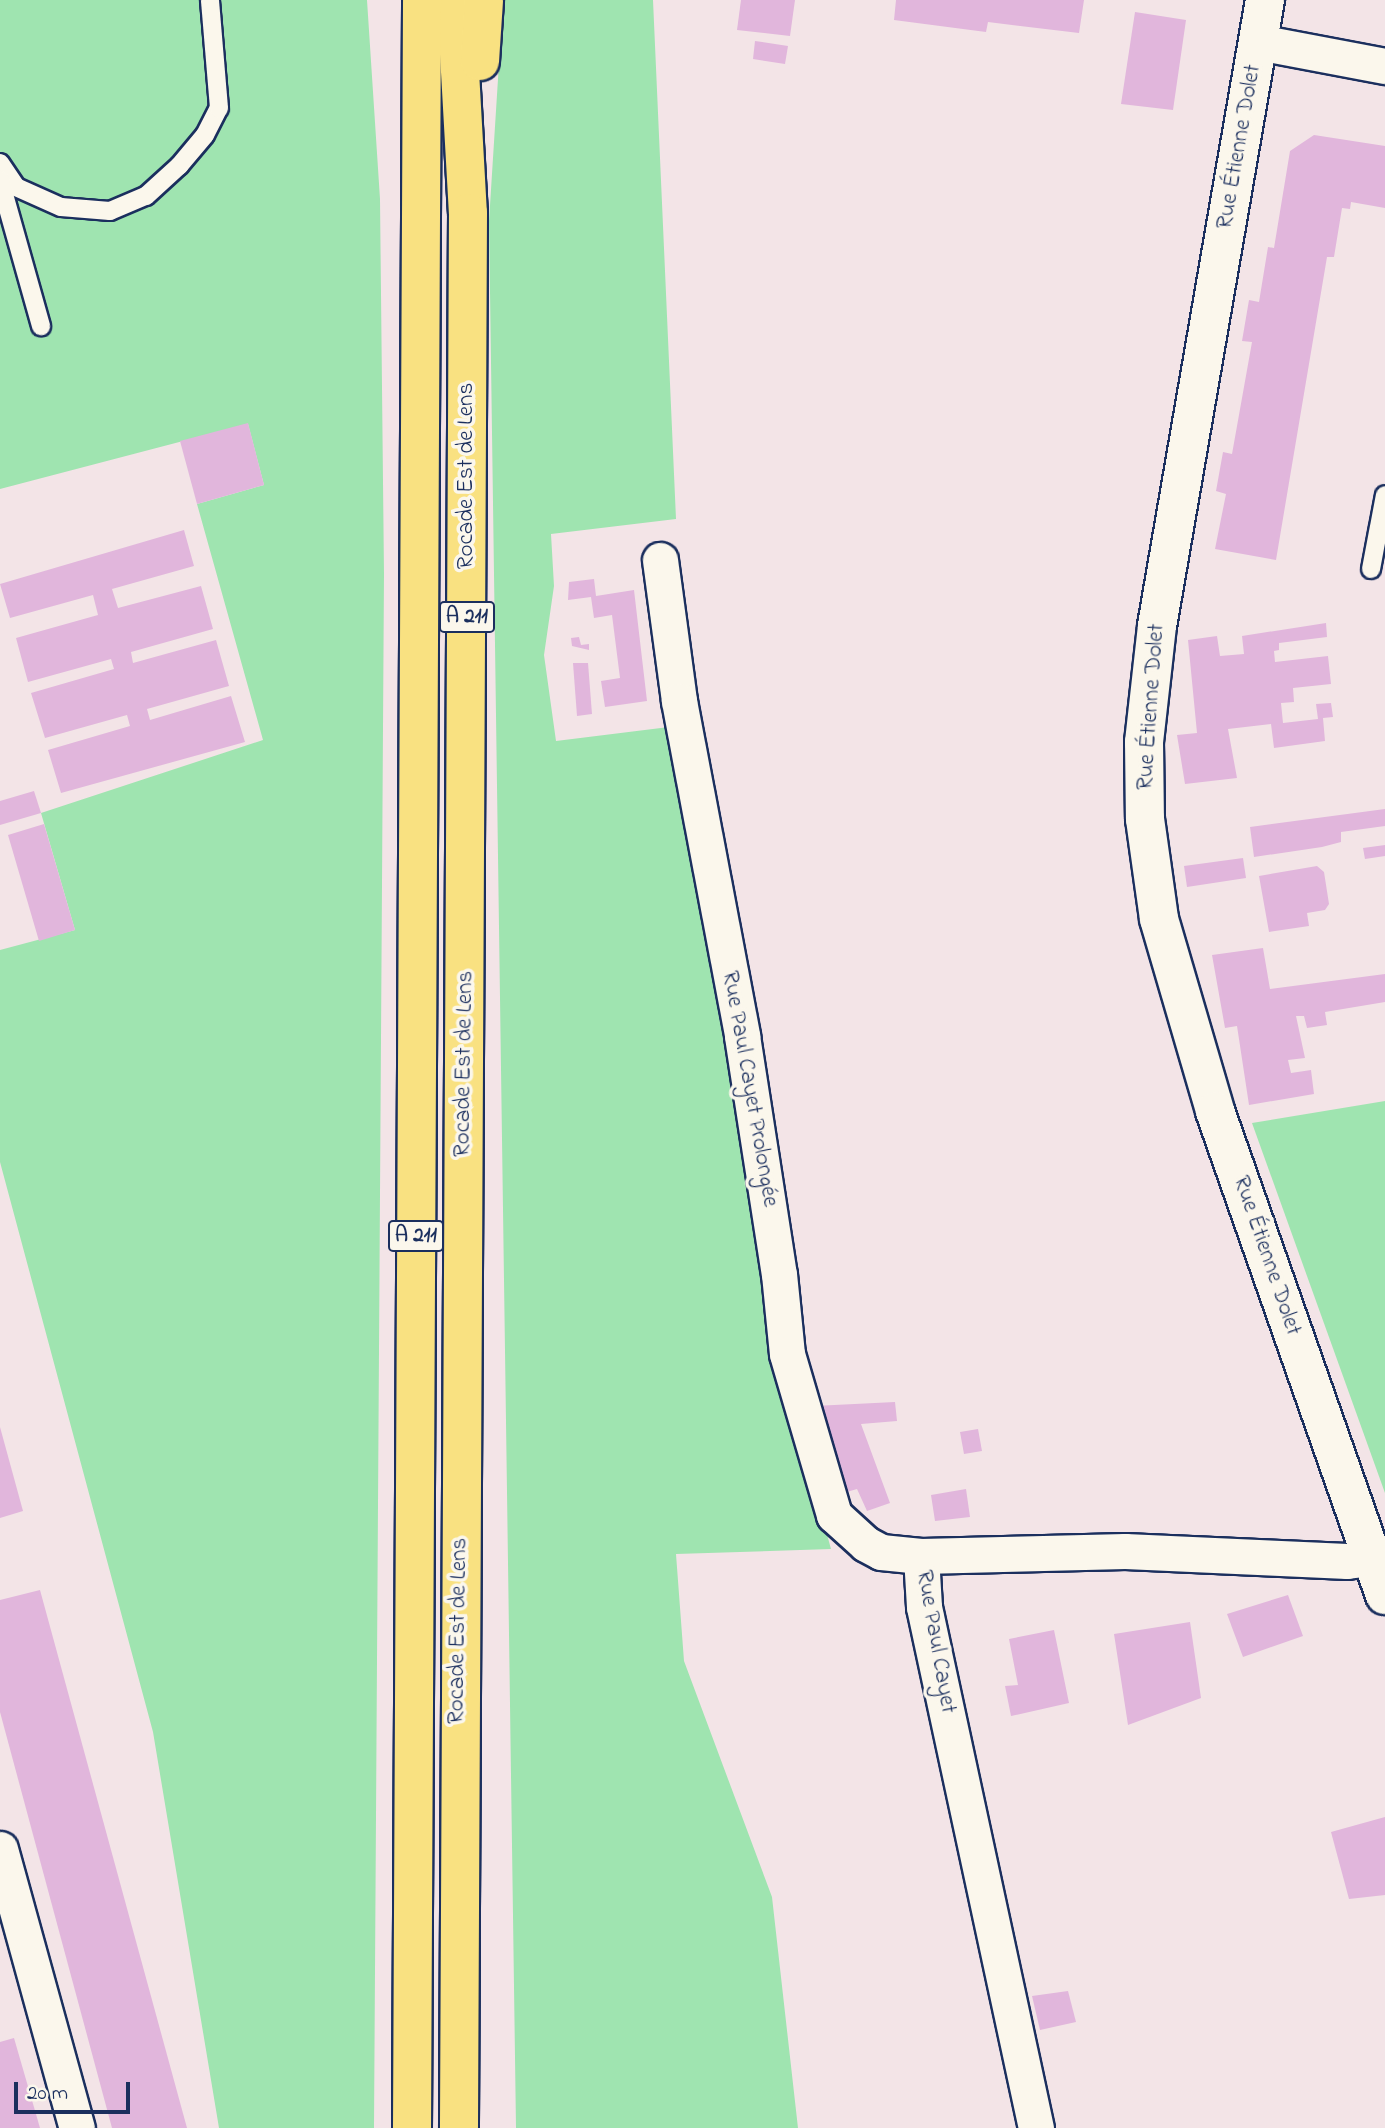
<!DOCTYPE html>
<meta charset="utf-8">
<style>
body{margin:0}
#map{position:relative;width:1385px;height:2128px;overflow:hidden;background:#f3e4e7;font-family:"Indie Flower",sans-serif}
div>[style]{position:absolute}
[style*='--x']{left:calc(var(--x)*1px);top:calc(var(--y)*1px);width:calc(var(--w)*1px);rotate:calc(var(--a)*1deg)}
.green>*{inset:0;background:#9fe4b0}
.building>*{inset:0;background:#e1b6dc}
.roads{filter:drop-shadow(2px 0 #1b2f5e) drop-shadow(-2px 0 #1b2f5e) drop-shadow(0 2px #1b2f5e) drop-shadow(0 -2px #1b2f5e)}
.service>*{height:18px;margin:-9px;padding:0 9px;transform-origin:9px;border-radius:9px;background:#fbf7ec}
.minor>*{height:35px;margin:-17.5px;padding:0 17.5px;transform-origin:17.5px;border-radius:17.5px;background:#fbf7ec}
.tertiary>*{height:38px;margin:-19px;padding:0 19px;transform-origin:19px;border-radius:19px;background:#fbf7ec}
.motorway>*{height:38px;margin:-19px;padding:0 19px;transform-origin:19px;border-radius:19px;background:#f9e181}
span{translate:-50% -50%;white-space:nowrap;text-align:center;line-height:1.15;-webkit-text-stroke:7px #fbf7ec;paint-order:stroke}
.shield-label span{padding:2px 5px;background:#fbf7ec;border:2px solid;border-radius:5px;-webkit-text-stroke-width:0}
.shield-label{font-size:21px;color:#1b2f5e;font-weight:700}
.street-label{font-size:23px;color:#1b2f5e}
.scale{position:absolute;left:14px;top:2082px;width:116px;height:32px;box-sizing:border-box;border:4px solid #1b2f5e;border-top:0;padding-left:9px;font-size:21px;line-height:24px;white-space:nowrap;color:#1b2f5e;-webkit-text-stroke:5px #fbf7ec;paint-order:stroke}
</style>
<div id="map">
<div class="green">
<i style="clip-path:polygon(0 0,367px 0,380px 199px,384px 574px,374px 2128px,219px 2128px,153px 1732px,0 1162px,0 950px,75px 930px,41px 813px,263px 740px,197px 504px,264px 485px,248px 424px,0 489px)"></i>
<i style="clip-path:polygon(503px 0,653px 0,676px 519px,551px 534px,554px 586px,544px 655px,556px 741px,677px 726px,781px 1366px,831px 1549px,676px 1554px,684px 1661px,772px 1897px,798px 2128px,516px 2128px,489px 221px)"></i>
<i style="clip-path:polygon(1385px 1101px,1385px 1493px,1252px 1123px)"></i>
</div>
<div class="building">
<i style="clip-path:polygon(741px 0,795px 0,790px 36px,737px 30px)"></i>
<i style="clip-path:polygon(896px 0,1084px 0,1079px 33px,988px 22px,986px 32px,894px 20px)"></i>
<i style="clip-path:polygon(1135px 12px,1186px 20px,1173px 110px,1121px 104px)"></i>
<i style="clip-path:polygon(755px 41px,788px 46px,785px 64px,753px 59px)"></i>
<i style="clip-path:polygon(1314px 135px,1385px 146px,1385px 208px,1351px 202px,1350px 209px,1342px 208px,1334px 257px,1327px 257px,1276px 560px,1215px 549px,1226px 494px,1216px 491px,1223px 452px,1232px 454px,1252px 342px,1242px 341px,1249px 300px,1259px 302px,1268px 247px,1274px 248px,1290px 151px)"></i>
<i style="clip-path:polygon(248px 423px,264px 485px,197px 504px,180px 441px)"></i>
<i style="clip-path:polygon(184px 530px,194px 566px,112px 589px,118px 608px,201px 586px,213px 629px,131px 652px,133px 663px,216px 640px,229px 686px,147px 709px,150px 720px,231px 696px,245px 742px,61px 793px,48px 750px,130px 726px,127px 715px,45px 738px,31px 693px,114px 669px,111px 659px,28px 682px,16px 638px,98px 615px,93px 595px,10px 618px,0 584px)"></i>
<i style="clip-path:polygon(594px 579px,596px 596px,634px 590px,647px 701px,605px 707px,601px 681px,620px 678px,612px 615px,594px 618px,591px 597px,568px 600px,569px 582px)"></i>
<i style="clip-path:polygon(1326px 623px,1327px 637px,1279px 643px,1279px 650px,1274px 651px,1275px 662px,1328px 656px,1331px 684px,1293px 688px,1294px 702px,1281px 703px,1283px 723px,1318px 719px,1316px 704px,1331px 703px,1333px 717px,1323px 718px,1325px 741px,1274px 748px,1271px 724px,1228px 729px,1237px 778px,1185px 784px,1177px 735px,1197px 733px,1188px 640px,1217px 636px,1220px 656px,1244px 654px,1242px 636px)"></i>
<i style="clip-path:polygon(579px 637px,581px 645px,589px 644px,589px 650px,572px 646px,571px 638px)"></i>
<i style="clip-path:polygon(573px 663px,588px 663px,592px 714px,577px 716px)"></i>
<i style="clip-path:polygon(34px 791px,41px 813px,0 825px,0 801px)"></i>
<i style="clip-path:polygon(1385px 809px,1385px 826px,1341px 832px,1341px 842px,1322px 847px,1254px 857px,1250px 827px)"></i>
<i style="clip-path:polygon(44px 824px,75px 930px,39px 941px,8px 835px)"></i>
<i style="clip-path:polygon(1385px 845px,1385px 856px,1365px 859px,1363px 848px)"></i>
<i style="clip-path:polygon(1243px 858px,1246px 878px,1187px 887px,1184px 866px)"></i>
<i style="clip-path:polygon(1317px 866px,1324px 872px,1329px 904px,1325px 910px,1307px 913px,1309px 926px,1269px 932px,1259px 876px)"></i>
<i style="clip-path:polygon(1263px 948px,1270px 989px,1385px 974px,1385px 1002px,1325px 1012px,1327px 1025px,1307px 1028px,1304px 1016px,1296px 1016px,1305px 1058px,1288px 1060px,1291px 1073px,1311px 1070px,1314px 1094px,1249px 1105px,1237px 1026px,1225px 1028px,1212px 955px)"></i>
<i style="clip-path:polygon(895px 1402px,897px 1421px,861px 1424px,890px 1503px,867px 1511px,857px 1489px,840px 1494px,814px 1406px)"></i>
<i style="clip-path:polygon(0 1427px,23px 1511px,0 1518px)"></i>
<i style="clip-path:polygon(978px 1429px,982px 1451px,964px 1454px,960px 1432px)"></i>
<i style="clip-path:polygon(966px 1489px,970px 1517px,935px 1521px,931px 1495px)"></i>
<i style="clip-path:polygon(40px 1590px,187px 2128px,112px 2128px,0 1712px,0 1600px)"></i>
<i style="clip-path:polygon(1288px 1595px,1303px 1636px,1243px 1657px,1227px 1614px)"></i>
<i style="clip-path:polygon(1190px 1622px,1201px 1698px,1128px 1725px,1114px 1634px)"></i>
<i style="clip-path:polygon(1054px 1630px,1069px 1703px,1011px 1716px,1005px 1686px,1018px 1685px,1009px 1639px)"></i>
<i style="clip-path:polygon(1385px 1817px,1385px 1895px,1349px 1899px,1331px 1832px)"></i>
<i style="clip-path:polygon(1068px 1991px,1076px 2022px,1040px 2030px,1032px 1996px)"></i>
<i style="clip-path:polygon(14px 2038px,40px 2128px,0 2128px,0 2042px)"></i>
</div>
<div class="roads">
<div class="service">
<i style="--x:0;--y:163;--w:29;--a:56"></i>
<i style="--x:16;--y:187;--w:49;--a:24"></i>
<i style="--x:61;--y:207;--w:49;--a:4.7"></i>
<i style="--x:110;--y:211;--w:39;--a:-23"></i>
<i style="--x:146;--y:196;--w:45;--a:-42.3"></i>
<i style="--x:179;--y:166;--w:40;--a:-50"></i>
<i style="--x:205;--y:135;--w:30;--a:-63"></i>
<i style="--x:219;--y:108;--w:108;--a:-94.8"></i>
<i style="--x:0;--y:180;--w:152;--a:74.3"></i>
<i style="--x:1371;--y:569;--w:75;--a:-79.3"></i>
</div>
<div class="minor">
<i style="--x:1258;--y:42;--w:129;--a:10.7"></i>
<i style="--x:660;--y:560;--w:142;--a:82.3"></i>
<i style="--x:679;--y:701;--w:341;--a:79.3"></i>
<i style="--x:742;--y:1036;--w:241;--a:81.2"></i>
<i style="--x:779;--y:1274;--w:80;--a:84.3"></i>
<i style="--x:787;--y:1354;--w:168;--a:73.7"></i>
<i style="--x:834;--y:1515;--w:43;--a:42.2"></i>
<i style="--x:866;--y:1544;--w:17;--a:28"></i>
<i style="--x:881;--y:1552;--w:40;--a:5.7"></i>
<i style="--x:921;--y:1556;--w:204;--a:-1.4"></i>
<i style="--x:1125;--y:1551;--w:222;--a:2.6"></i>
<i style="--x:1347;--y:1561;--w:25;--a:-7"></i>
<i style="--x:921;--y:1556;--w:51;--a:86.6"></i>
<i style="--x:924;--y:1607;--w:533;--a:77.87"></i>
<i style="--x:0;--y:1849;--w:289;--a:74.6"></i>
</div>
<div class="tertiary">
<i style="--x:1265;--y:0;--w:635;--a:99.79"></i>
<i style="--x:1157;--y:626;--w:117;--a:96.4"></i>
<i style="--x:1144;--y:742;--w:77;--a:89.3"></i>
<i style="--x:1145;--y:819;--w:101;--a:82"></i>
<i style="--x:1159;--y:919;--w:200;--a:73.7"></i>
<i style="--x:1215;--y:1111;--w:513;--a:70.65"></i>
</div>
<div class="motorway">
<i style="--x:456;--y:0;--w:213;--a:86.8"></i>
<i style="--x:468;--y:213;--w:1915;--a:90.27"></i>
<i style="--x:480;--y:61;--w:61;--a:-86.2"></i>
<i style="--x:412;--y:2128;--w:2128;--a:-89.73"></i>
</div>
</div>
<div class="shield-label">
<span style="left:467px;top:617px">A 211</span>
<span style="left:416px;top:1236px">A 211</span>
</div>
<div class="street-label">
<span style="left:1240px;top:147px;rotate:-80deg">Rue Étienne Dolet</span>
<span style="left:467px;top:476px;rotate:-90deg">Rocade Est de Lens</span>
<span style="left:1152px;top:707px;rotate:-86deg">Rue Étienne Dolet</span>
<span style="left:465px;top:1064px;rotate:-89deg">Rocade Est de Lens</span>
<span style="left:749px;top:1089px;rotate:80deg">Rue Paul Cayet Prolongée</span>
<span style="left:1266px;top:1256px;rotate:71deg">Rue Étienne Dolet</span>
<span style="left:459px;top:1631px;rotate:-89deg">Rocade Est de Lens</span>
<span style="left:935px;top:1642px;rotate:80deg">Rue Paul Cayet</span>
</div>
<div class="scale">20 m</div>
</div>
